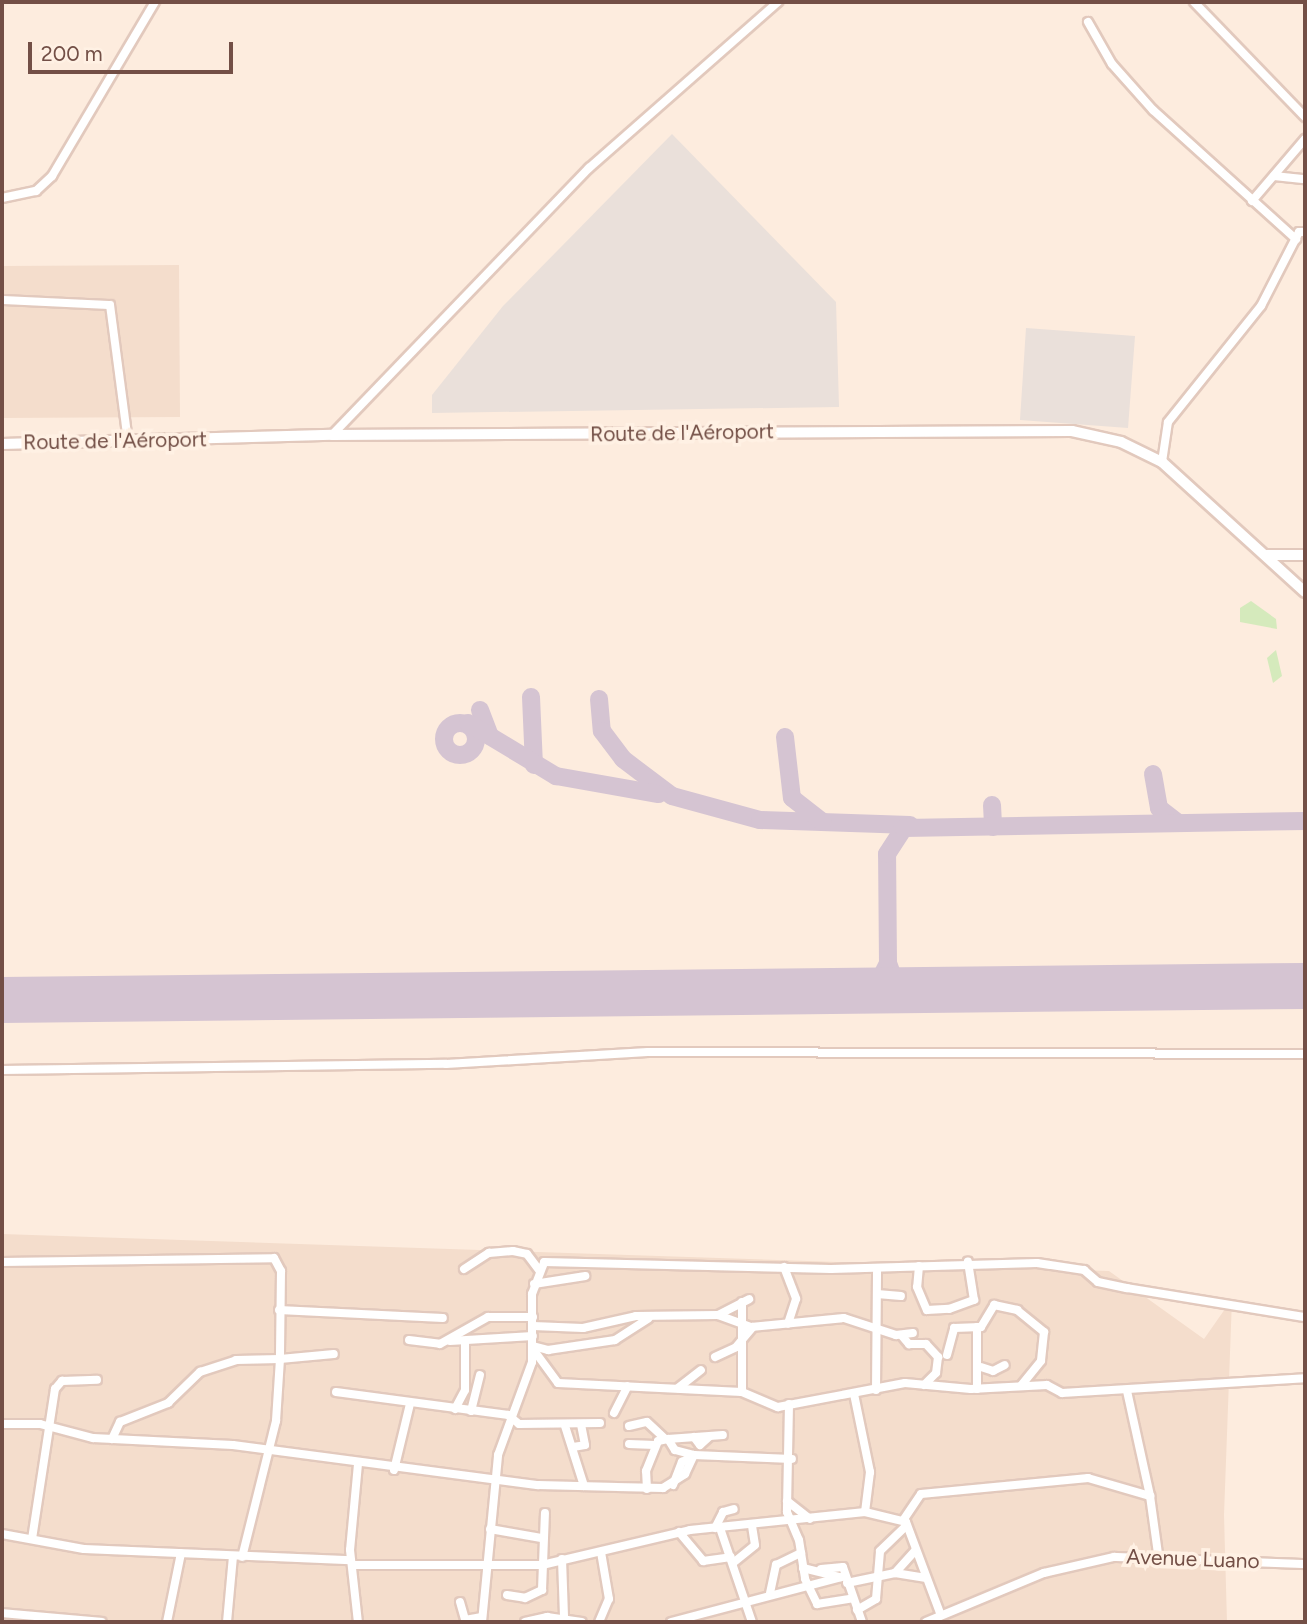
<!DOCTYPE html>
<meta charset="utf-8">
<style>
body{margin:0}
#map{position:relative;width:1307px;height:1624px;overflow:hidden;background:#fdecde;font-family:Figtree,sans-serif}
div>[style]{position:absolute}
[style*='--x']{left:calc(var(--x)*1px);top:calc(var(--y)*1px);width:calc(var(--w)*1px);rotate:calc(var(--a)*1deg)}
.residential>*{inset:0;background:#f4ddcc}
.industrial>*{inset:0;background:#eae0da}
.green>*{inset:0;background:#d5eabc}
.taxiway>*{height:18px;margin:-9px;padding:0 9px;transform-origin:9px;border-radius:9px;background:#d5c4d2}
.taxiway>.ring{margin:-9px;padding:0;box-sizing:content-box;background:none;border:18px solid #d5c4d2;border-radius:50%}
.runway>*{height:46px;margin:-23px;padding:0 23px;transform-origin:23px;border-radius:23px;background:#d5c4d2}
.roads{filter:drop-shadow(2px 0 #e2c9bd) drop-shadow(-2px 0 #e2c9bd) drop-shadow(0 2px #e2c9bd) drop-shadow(0 -2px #e2c9bd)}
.minor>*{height:8px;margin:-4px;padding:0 4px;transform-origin:4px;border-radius:4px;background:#fff}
.secondary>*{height:10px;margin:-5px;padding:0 5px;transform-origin:5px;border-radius:5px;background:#fff}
span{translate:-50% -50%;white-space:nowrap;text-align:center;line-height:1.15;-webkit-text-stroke:7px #fff1e4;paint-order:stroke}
.street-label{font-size:21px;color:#734f46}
.frame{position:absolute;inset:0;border:4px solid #734f46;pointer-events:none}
.scale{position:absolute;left:28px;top:42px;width:205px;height:32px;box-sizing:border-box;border:4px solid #734f46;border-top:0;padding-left:9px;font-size:21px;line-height:24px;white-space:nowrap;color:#734f46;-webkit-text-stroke:5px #fff1e4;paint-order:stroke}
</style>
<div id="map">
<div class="residential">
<i style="clip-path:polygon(179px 265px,180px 417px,2px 418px,2px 266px)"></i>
<i style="clip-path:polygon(2px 1234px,1109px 1271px,1204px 1339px,1232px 1299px,1224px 1515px,1227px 1622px,2px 1622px)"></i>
</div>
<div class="industrial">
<i style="clip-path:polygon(672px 134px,836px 302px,839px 407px,432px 413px,432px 395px,503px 306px)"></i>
<i style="clip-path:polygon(1026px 328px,1135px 336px,1128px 428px,1020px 420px)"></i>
</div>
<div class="green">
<i style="clip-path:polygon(1251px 601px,1276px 619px,1277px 629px,1240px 622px,1240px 608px)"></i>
<i style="clip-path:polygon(1276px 650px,1282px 676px,1273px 683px,1267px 658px)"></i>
</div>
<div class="taxiway">
<i style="--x:531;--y:697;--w:68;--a:87.5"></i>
<i style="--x:599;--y:699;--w:32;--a:85"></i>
<i style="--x:602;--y:731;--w:35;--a:53"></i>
<i style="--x:623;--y:759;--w:61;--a:37.1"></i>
<i style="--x:672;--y:796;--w:91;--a:15.3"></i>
<i style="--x:760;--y:820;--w:150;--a:1.9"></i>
<i style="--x:480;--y:710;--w:28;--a:69"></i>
<i class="ring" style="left:444px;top:723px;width:14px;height:14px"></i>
<i style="--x:468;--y:723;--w:103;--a:31.1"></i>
<i style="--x:556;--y:776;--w:104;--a:10"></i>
<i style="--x:785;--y:737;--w:61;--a:83.5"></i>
<i style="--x:792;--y:798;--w:39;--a:38"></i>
<i style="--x:1153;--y:774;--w:35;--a:80"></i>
<i style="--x:1159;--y:808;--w:23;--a:38"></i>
<i style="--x:992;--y:805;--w:22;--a:87"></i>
<i style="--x:888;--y:963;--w:15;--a:70"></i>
<i style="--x:893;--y:977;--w:25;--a:32"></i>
<i style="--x:862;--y:991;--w:20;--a:-30"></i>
<i style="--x:879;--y:981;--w:20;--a:-63"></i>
<i style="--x:888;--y:963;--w:109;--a:-90.5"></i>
<i style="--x:887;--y:854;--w:31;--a:-57"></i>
<i style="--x:904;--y:828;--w:401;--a:-1"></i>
</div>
<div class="runway">
<i style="--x:2;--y:1000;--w:1303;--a:-0.62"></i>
</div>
<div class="roads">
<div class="minor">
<i style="--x:1194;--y:2;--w:160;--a:46"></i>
<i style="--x:1088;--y:22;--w:48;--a:60.3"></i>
<i style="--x:1112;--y:64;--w:62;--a:48.3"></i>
<i style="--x:1153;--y:110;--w:193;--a:42.1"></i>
<i style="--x:1274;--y:176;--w:31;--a:6"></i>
<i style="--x:2;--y:198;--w:35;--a:-12"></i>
<i style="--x:36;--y:191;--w:22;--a:-43"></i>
<i style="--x:52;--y:176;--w:202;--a:-59.4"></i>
<i style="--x:1252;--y:201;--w:82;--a:-49.5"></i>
<i style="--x:2;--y:300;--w:108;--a:2.7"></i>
<i style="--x:110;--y:305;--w:138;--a:82.5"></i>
<i style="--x:332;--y:435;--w:371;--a:-46.1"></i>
<i style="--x:589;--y:168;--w:252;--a:-41.3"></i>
<i style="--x:1162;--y:462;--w:40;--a:-81.5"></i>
<i style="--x:1168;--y:422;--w:149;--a:-51.3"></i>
<i style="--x:1261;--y:306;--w:83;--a:-62.8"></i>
<i style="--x:1299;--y:232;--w:6;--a:0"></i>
<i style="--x:2;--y:1070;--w:444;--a:-0.8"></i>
<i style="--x:446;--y:1064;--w:202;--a:-3.4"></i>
<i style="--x:648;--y:1052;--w:657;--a:0.17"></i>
<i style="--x:2;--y:1262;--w:272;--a:-0.8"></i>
<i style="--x:274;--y:1258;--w:15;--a:62"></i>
<i style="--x:281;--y:1271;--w:88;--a:90.7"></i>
<i style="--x:280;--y:1359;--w:54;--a:-5.3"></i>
<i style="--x:919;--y:1266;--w:21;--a:95"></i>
<i style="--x:917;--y:1287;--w:25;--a:67"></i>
<i style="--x:927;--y:1310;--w:22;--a:-3"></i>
<i style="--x:949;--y:1309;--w:27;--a:-20"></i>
<i style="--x:974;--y:1300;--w:39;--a:-99"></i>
<i style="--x:784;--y:1267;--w:34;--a:69"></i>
<i style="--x:796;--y:1299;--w:26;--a:108"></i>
<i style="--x:464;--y:1269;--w:30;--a:-33"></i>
<i style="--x:489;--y:1253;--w:24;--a:-5"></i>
<i style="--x:513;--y:1251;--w:14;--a:12"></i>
<i style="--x:527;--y:1254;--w:20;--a:53"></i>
<i style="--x:534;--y:1284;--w:52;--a:-8.9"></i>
<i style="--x:877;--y:1294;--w:24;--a:5"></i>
<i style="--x:279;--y:1310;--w:164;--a:2.8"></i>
<i style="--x:718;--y:1315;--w:35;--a:-27"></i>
<i style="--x:533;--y:1326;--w:50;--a:2.3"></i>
<i style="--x:583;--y:1328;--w:54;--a:-12.8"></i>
<i style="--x:636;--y:1316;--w:82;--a:-0.7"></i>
<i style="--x:718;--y:1315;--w:35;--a:20"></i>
<i style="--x:751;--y:1327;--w:93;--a:-5.5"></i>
<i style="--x:844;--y:1318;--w:55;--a:18.1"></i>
<i style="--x:896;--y:1335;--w:17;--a:-7"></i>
<i style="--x:902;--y:1336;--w:11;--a:49"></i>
<i style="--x:909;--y:1344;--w:17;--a:0"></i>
<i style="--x:926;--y:1344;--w:18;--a:47"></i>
<i style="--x:938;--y:1357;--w:16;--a:97"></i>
<i style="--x:936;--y:1373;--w:17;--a:135"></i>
<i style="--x:409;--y:1340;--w:31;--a:7"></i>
<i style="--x:440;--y:1344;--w:55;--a:-29.4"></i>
<i style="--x:488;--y:1317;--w:45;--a:0"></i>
<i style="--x:450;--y:1341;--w:83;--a:-3.4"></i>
<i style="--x:533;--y:1346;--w:16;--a:15"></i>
<i style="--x:548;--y:1350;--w:68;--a:-8.5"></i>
<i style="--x:615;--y:1340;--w:40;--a:-32.9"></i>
<i style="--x:533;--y:1349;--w:42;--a:53.7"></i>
<i style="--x:558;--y:1383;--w:184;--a:2.8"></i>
<i style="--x:742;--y:1392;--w:39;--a:23"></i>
<i style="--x:778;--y:1407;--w:129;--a:-10.7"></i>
<i style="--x:905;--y:1383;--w:66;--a:5.2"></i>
<i style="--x:971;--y:1389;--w:76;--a:-3"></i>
<i style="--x:1047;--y:1385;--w:17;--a:28"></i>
<i style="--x:1062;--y:1393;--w:243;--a:-3.5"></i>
<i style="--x:947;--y:1355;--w:28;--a:-75"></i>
<i style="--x:954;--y:1328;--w:27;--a:-2"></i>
<i style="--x:981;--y:1327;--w:26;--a:-59"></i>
<i style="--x:994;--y:1305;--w:24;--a:12"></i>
<i style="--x:1017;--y:1310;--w:35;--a:39"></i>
<i style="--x:1044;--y:1332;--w:29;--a:96"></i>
<i style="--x:1041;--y:1361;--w:32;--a:129"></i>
<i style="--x:715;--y:1357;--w:23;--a:-25"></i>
<i style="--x:736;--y:1347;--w:26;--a:-50"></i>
<i style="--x:981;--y:1367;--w:13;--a:18"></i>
<i style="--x:993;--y:1371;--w:13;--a:-27"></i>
<i style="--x:678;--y:1388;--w:29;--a:-38"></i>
<i style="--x:977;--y:1389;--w:62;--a:-90"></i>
<i style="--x:876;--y:1390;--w:122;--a:-89.5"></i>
<i style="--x:1127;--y:1391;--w:107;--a:77.6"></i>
<i style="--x:336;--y:1392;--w:174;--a:7.6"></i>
<i style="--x:508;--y:1415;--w:14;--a:39"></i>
<i style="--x:519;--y:1424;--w:81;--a:-0.7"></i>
<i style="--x:742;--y:1392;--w:90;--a:-90"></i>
<i style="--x:854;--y:1394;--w:80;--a:78.4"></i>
<i style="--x:870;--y:1472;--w:40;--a:97.1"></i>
<i style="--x:789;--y:1404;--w:108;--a:91.1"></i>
<i style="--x:787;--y:1512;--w:30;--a:67"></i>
<i style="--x:799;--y:1540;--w:39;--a:81"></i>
<i style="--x:805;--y:1579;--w:28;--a:64"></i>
<i style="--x:817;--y:1604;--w:36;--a:-9"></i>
<i style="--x:455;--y:1409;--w:21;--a:-62"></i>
<i style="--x:465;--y:1390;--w:47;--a:-90"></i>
<i style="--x:471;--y:1411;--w:37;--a:-76"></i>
<i style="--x:614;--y:1413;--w:30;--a:-63"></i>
<i style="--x:2;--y:1424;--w:38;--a:0"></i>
<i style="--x:40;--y:1424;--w:55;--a:14.8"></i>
<i style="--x:93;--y:1438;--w:140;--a:2.9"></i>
<i style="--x:233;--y:1445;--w:308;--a:7.5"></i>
<i style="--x:538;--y:1485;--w:125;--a:1.4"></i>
<i style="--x:663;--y:1488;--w:26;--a:-32"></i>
<i style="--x:685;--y:1474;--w:21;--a:-65"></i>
<i style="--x:694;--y:1455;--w:98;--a:2.3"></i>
<i style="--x:565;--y:1426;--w:63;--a:72.4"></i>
<i style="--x:629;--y:1426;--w:18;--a:-13"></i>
<i style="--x:647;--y:1422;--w:23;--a:43"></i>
<i style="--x:694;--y:1437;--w:10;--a:53"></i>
<i style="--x:700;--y:1445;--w:13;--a:-42"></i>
<i style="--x:112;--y:1439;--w:19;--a:-65"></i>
<i style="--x:120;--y:1422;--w:52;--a:-21.6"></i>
<i style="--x:168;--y:1403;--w:45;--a:-44.1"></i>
<i style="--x:200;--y:1372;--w:38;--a:-18"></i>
<i style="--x:236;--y:1360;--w:44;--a:-1.3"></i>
<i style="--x:280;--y:1359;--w:62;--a:93.7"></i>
<i style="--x:276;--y:1421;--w:140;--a:104"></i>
<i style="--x:668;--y:1439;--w:55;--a:-4.2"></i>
<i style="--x:629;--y:1444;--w:26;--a:2"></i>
<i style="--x:573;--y:1447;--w:12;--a:-9"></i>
<i style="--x:585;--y:1445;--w:20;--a:-101"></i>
<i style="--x:358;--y:1464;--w:86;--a:95.3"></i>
<i style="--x:350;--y:1550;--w:72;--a:83.7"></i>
<i style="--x:394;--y:1470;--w:68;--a:-76.4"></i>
<i style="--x:673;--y:1485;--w:25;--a:-69"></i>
<i style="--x:682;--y:1462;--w:10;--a:-29"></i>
<i style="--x:647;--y:1489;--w:18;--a:-93"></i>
<i style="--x:646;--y:1471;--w:32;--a:-68"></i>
<i style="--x:658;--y:1441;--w:10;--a:-11"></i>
<i style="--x:668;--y:1439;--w:13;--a:58"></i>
<i style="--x:675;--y:1450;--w:20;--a:15"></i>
<i style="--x:787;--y:1501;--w:29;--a:38"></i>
<i style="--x:904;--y:1519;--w:30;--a:-56"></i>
<i style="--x:921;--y:1494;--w:168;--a:-5.5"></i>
<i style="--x:1088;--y:1478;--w:65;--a:16.2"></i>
<i style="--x:1150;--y:1496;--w:59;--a:82.1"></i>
<i style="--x:715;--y:1528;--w:18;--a:-63"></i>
<i style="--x:723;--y:1512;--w:11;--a:-15"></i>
<i style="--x:720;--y:1528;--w:99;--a:71.2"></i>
<i style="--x:490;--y:1529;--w:52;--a:10"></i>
<i style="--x:679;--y:1532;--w:38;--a:50"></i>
<i style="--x:703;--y:1561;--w:28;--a:-8"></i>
<i style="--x:2;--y:1534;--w:83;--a:10.4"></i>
<i style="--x:84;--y:1549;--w:267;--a:2.4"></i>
<i style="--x:32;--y:1539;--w:152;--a:-81.3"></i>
<i style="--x:55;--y:1389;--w:11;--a:-49"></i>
<i style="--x:62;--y:1381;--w:35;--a:-2"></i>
<i style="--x:562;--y:1559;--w:58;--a:88"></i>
<i style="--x:733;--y:1563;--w:28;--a:-39"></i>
<i style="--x:755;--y:1545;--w:20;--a:-99"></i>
<i style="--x:352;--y:1565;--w:190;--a:0"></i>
<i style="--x:542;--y:1565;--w:152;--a:-13.3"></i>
<i style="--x:690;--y:1530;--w:176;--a:-5.9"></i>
<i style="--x:865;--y:1512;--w:42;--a:13.7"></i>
<i style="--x:906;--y:1522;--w:97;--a:69.5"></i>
<i style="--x:803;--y:1568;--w:38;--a:14"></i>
<i style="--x:821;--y:1569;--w:22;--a:-5"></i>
<i style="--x:843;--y:1567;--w:58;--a:70.9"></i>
<i style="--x:895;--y:1573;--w:31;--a:-48"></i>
<i style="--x:847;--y:1583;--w:49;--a:-11.8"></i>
<i style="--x:895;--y:1573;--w:30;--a:9"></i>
<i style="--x:770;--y:1593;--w:29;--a:-78"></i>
<i style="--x:776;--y:1565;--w:28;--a:-26"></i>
<i style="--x:507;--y:1595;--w:18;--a:9"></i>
<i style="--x:525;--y:1598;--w:19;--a:-25"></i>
<i style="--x:542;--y:1590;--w:77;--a:-87.8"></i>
<i style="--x:460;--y:1602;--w:19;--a:74"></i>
<i style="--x:465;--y:1620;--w:17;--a:-10"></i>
<i style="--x:857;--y:1610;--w:22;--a:-30"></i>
<i style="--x:876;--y:1599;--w:48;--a:-85.2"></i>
<i style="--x:880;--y:1551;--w:37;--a:-44"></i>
<i style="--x:2;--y:1613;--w:100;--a:5.1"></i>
<i style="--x:167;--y:1622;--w:70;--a:-78.5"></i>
<i style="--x:227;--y:1622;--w:66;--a:-84.8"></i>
<i style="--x:482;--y:1622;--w:168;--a:-84.5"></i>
<i style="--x:498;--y:1455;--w:99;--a:-69.9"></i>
<i style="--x:532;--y:1362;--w:68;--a:-90"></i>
<i style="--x:532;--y:1294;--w:34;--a:-69"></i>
<i style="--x:544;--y:1262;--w:287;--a:1.4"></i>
<i style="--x:831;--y:1269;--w:206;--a:-1.7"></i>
<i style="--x:1037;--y:1263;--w:48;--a:8.5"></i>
<i style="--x:1084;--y:1270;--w:18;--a:41"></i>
<i style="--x:1098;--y:1282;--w:30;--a:12"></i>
<i style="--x:1127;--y:1288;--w:180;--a:9.3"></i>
<i style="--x:525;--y:1622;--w:23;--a:-13"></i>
<i style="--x:547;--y:1617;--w:35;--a:8"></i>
<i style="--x:599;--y:1622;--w:25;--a:-67"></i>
<i style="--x:609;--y:1599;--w:48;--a:-99.7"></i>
<i style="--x:671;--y:1622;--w:180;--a:-14.8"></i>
<i style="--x:926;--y:1622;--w:128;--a:-22.6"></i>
<i style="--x:1044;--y:1573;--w:72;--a:-12.9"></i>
<i style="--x:1114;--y:1557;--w:191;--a:2.1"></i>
</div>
<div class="secondary">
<i style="--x:2;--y:444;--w:330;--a:-1.6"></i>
<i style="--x:332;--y:435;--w:740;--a:-0.31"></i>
<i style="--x:1072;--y:431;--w:50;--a:12.7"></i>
<i style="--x:1121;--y:442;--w:46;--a:26"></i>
<i style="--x:1162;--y:462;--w:193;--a:42.3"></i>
<i style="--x:1267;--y:555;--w:38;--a:0"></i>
</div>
</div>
<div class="street-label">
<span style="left:682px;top:433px;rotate:-1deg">Route de l'Aéroport</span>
<span style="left:115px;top:441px;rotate:-1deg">Route de l'Aéroport</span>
<span style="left:1193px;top:1559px;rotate:2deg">Avenue Luano</span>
</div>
<div class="frame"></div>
<div class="scale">200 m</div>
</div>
